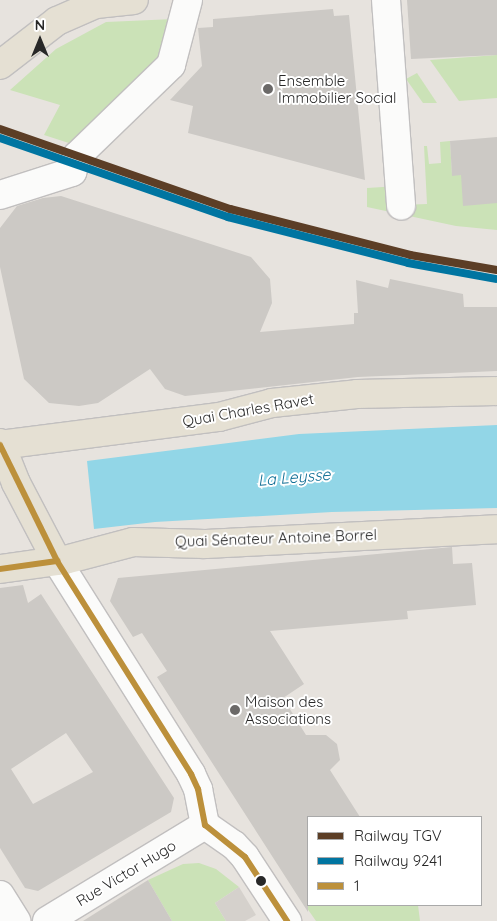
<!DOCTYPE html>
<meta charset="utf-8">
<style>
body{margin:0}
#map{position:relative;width:497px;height:921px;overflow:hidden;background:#e7e3de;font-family:Quicksand,sans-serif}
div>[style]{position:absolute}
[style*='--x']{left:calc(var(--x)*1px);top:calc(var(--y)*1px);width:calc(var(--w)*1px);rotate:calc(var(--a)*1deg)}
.green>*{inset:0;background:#cbe2b7}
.plaza>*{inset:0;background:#d5d1cc}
.water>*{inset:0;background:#92d6e7}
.building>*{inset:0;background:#ccc9c5}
.roads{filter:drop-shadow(1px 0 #c1bfbf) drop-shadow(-1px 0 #c1bfbf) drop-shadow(0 1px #c1bfbf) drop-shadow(0 -1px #c1bfbf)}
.minor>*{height:28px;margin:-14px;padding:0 14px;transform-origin:14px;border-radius:14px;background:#fbfbfa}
.major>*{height:28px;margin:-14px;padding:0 14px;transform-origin:14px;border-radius:14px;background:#e5e0d3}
.bus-1>*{height:6px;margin:-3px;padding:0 3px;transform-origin:3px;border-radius:3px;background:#bc903b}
.rail-1>*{height:8px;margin:-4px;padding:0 4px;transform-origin:4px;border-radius:4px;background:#5c3e26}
.rail-2>*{height:8px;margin:-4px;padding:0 4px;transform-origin:4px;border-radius:4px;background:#0075a1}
.dots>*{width:14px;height:14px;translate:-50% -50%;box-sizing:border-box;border:2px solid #fff;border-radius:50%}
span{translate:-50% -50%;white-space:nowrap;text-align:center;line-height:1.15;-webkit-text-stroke:4px #fff;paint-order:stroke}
.poi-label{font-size:15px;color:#282828}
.left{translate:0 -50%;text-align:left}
.street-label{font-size:15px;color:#282828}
.water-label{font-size:16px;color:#106e95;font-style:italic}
.legend{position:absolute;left:307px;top:816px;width:175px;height:90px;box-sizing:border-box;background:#fff;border:1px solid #a9a9a9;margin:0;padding:6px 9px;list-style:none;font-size:15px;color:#282828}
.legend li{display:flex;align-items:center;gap:10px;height:25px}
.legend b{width:25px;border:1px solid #a9a9a9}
.north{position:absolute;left:15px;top:15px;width:50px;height:50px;-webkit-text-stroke:4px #fff;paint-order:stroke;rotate:0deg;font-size:14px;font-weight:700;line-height:20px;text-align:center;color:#282828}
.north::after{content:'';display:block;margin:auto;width:18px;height:22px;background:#282828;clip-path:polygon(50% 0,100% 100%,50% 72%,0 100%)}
</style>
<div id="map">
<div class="green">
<i style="clip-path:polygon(174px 19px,160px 63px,75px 145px,44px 135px,60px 105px,10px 90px,56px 49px,106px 22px)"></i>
<i style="clip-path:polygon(497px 55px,497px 98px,459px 101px,430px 60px)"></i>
<i style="clip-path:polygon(417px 73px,437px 103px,423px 103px,406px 79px)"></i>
<i style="clip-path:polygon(450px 141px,452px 175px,461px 175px,497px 203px,497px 230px,456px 226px,367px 207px,367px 188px,399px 186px,401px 205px,427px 204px,424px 146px,427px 146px,429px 164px,441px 163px,440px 142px)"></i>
<i style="clip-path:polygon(199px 863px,216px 869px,239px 887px,215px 903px,226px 921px,172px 921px,148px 880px,183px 864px)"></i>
<i style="clip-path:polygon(308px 883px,308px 905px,418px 905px,420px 921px,316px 921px,295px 891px)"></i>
</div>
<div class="plaza">
<i style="clip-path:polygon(239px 887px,256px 915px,245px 921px,226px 921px,215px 903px)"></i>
</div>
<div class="water">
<i style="clip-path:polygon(497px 425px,497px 508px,332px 512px,155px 522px,94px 529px,87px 461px,299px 434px)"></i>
</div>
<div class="building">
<i style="clip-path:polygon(407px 0,497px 0,497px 55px,411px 59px)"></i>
<i style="clip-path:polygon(333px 9px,334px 16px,349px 15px,365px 180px,188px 133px,193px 106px,170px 100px,202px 66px,198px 28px,213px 27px,213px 19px)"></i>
<i style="clip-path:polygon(497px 137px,497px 203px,463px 206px,461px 175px,452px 176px,450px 141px)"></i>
<i style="clip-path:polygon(61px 196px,251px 257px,270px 279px,272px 303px,260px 332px,354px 324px,354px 313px,358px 313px,356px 280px,388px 288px,390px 279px,463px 294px,464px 307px,497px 307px,497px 371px,358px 377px,185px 396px,165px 389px,150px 369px,98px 403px,79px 406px,49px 403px,24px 379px,0 267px,0 228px,17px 206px,43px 198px)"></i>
<i style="clip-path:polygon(452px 547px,453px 564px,472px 563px,476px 605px,407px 611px,408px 619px,270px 631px,304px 684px,283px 698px,306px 735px,326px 735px,337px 744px,340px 760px,330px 770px,360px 817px,308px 817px,308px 912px,157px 677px,167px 671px,142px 633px,133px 637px,110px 601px,118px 578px)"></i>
<i style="clip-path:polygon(evenodd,23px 585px,28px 603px,41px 594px,174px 798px,171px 812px,38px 891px,25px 888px,0 848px,0 588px,23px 585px,66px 733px,93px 772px,33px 804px,11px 769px,66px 733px)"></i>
<i style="clip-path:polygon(148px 880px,172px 921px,83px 921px)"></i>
</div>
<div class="roads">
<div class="minor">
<i style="--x:386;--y:0;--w:206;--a:85.8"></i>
<i style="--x:0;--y:195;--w:76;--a:-17.7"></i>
<i style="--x:72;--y:172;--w:17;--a:-73"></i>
<i style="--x:77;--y:156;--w:131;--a:-44.1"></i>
<i style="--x:171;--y:65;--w:67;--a:-75.3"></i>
<i style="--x:57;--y:561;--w:252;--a:57.8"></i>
<i style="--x:191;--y:774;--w:17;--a:65"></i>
<i style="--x:198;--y:789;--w:37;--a:79"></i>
<i style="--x:205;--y:825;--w:35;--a:35"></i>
<i style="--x:234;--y:845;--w:16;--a:47"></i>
<i style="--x:245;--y:857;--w:77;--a:56.7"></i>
<i style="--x:0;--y:895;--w:31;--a:58"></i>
<i style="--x:47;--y:921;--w:185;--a:-31.3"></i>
</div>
<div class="major">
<i style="--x:0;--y:65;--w:72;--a:-37.7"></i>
<i style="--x:57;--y:21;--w:43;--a:-23.6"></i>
<i style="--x:96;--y:4;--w:38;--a:-6"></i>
<i style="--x:0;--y:443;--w:43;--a:68.2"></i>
<i style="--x:16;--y:483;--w:88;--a:62.3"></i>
<i style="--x:0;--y:445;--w:221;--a:-7.3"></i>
<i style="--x:219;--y:417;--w:55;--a:-14.8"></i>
<i style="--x:272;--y:403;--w:85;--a:-6"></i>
<i style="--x:357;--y:394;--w:140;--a:-1.2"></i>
<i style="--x:0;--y:569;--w:66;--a:-7.9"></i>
<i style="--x:65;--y:560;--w:70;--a:-14.8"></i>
<i style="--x:133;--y:542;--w:72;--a:1.6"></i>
<i style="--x:205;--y:544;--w:292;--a:-2.9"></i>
</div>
</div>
<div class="bus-1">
<i style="--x:0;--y:445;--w:129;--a:63.8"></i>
<i style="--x:57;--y:561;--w:252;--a:57.8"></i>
<i style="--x:191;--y:774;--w:17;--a:65"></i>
<i style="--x:198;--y:789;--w:37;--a:79"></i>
<i style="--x:205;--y:825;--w:51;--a:38.7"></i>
<i style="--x:245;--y:857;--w:77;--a:56.7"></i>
<i style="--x:0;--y:569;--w:58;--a:-8"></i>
</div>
<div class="rail-1">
<i style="--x:0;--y:129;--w:244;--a:19.2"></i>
<i style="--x:230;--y:209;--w:186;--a:14.3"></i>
<i style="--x:410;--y:255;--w:88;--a:9.8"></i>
</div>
<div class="rail-2">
<i style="--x:0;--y:138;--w:241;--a:19.1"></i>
<i style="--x:228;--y:217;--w:186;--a:14.3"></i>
<i style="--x:408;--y:263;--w:89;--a:10.3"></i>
</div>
<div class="dots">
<i style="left:268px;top:89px;background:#6b6968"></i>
<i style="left:235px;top:710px;background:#6b6968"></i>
<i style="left:261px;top:881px;background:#282828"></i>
</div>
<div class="poi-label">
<span class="left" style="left:278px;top:89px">Ensemble<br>Immobilier Social</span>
<span class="left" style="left:245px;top:710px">Maison des<br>Associations</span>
</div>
<div class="street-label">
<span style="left:248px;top:410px;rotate:-10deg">Quai Charles Ravet</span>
<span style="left:276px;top:538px;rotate:-2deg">Quai Sénateur Antoine Borrel</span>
<span style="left:126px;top:873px;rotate:-31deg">Rue Victor Hugo</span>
</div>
<div class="water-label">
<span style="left:294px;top:477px;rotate:-5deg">La Leysse</span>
</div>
<ul class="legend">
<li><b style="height:6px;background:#5c3e26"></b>Railway TGV</li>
<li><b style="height:6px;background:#0075a1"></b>Railway 9241</li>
<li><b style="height:6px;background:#bc903b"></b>1</li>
</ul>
<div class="north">N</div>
</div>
